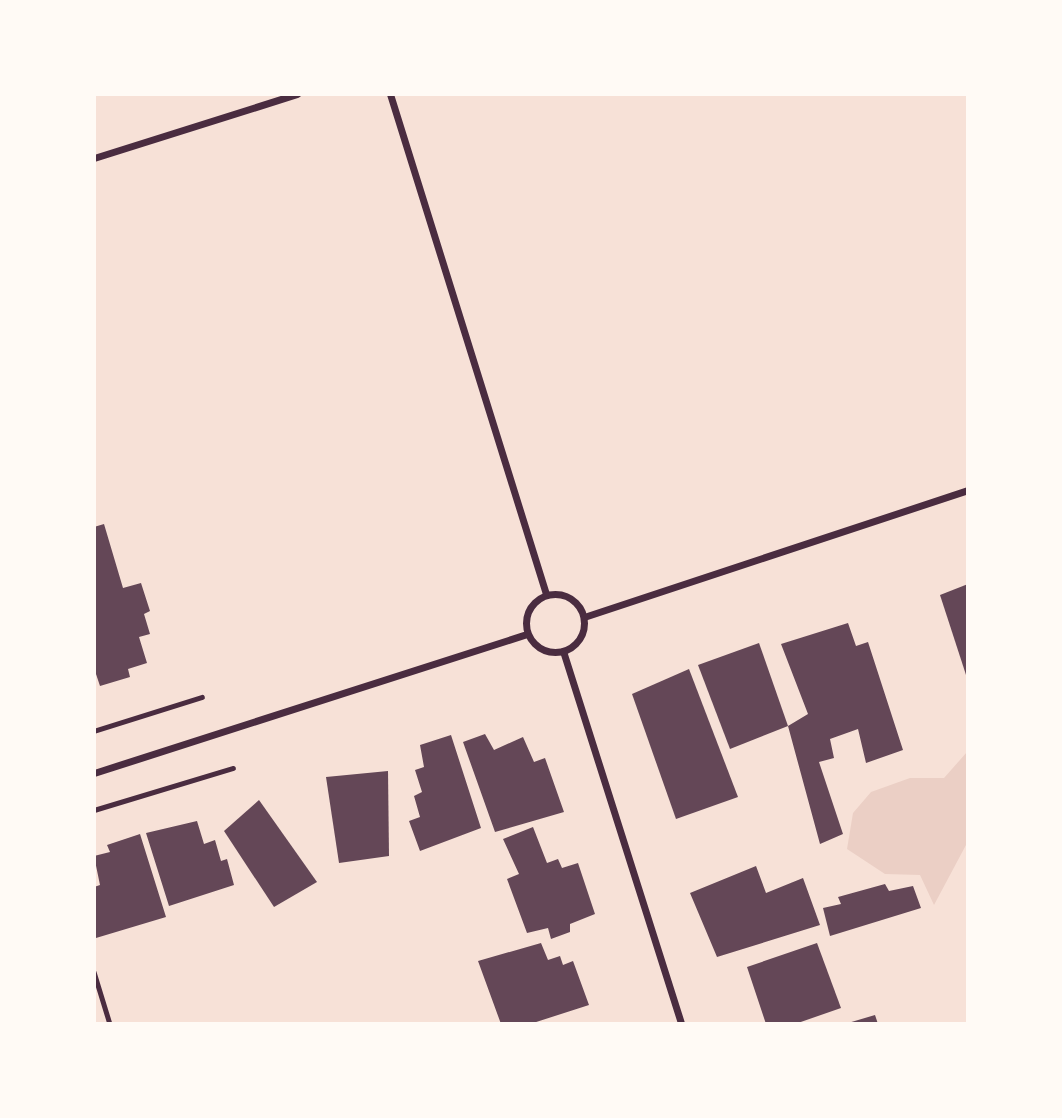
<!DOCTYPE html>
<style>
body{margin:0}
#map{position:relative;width:1062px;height:1118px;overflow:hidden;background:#f7e1d7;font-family:Inter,sans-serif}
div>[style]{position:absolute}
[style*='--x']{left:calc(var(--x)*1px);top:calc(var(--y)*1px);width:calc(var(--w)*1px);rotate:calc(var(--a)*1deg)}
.green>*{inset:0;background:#ebcfc5}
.building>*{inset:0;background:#644757}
.path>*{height:4.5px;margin:-2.25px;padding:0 2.25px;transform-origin:2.25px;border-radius:2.25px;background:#4a2c40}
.minor>*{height:7px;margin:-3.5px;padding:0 3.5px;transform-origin:3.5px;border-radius:3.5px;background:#4a2c40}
.minor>.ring{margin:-3.5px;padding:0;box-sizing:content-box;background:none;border:7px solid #4a2c40;border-radius:50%}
span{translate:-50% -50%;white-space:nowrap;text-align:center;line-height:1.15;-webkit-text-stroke:7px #fffaf5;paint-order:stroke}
.frame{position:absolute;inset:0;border:96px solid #fffaf5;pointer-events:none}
</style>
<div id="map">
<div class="green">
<i style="clip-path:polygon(967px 752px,966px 845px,934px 905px,920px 875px,885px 874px,847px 849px,853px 813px,871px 792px,910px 778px,944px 778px)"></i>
</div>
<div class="building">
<i style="clip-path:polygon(104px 524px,123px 588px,141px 583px,150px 611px,144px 614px,150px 634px,139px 637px,147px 663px,128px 669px,130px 677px,100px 686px,94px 668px,94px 527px)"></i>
<i style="clip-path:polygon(968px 584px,968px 678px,967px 678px,940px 595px)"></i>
<i style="clip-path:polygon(848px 623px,856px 646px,868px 642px,903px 750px,866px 763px,858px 729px,830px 739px,834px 758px,819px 762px,843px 834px,820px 844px,788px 726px,808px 714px,781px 644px)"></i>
<i style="clip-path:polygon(759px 643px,788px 726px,730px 749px,698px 665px)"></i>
<i style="clip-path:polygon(689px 669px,738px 797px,676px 819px,632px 694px)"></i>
<i style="clip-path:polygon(485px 734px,494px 750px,523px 737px,534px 762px,545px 758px,564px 812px,495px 832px,463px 742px)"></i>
<i style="clip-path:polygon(451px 735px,481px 828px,420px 851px,409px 821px,420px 817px,414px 796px,422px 792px,415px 770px,424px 767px,420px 745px)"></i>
<i style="clip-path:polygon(388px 771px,389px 856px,339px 863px,326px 777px)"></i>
<i style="clip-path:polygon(259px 800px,317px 882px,274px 907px,224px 831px)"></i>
<i style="clip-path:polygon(197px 821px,204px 844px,215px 840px,221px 861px,227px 859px,234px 885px,169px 906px,146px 833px)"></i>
<i style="clip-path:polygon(533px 827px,547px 863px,558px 859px,562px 868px,578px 863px,595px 914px,570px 924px,570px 932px,551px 939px,548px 928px,527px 933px,507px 879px,519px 874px,503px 839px)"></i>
<i style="clip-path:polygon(140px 834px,166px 917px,96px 938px,94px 887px,100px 885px,94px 856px,110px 852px,107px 845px)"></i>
<i style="clip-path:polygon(756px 866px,766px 893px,803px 878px,820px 925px,717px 957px,690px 893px)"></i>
<i style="clip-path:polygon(885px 884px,889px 891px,913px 886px,921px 908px,830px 936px,823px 908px,841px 904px,838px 897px)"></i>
<i style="clip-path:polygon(541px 943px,548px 960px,560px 956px,563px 965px,573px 961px,589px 1005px,530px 1024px,501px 1024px,478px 961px)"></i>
<i style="clip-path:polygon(817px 943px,841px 1008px,795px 1024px,766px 1024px,747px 967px)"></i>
<i style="clip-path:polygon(875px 1015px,878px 1024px,848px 1024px,848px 1023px)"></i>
</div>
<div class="path">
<i style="--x:94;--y:731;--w:113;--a:-17.5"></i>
<i style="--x:94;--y:810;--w:145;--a:-16.8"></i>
<i style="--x:94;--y:972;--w:54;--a:72.9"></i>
</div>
<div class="minor">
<i style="--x:390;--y:94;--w:524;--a:72.67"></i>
<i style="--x:94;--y:158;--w:213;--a:-17.5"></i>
<i class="ring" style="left:526px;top:594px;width:51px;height:51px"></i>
<i style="--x:584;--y:617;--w:404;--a:-18.3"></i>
<i style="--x:563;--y:651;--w:391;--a:72.4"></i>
<i style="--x:94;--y:773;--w:455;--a:-17.8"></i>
</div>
<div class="frame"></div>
</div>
